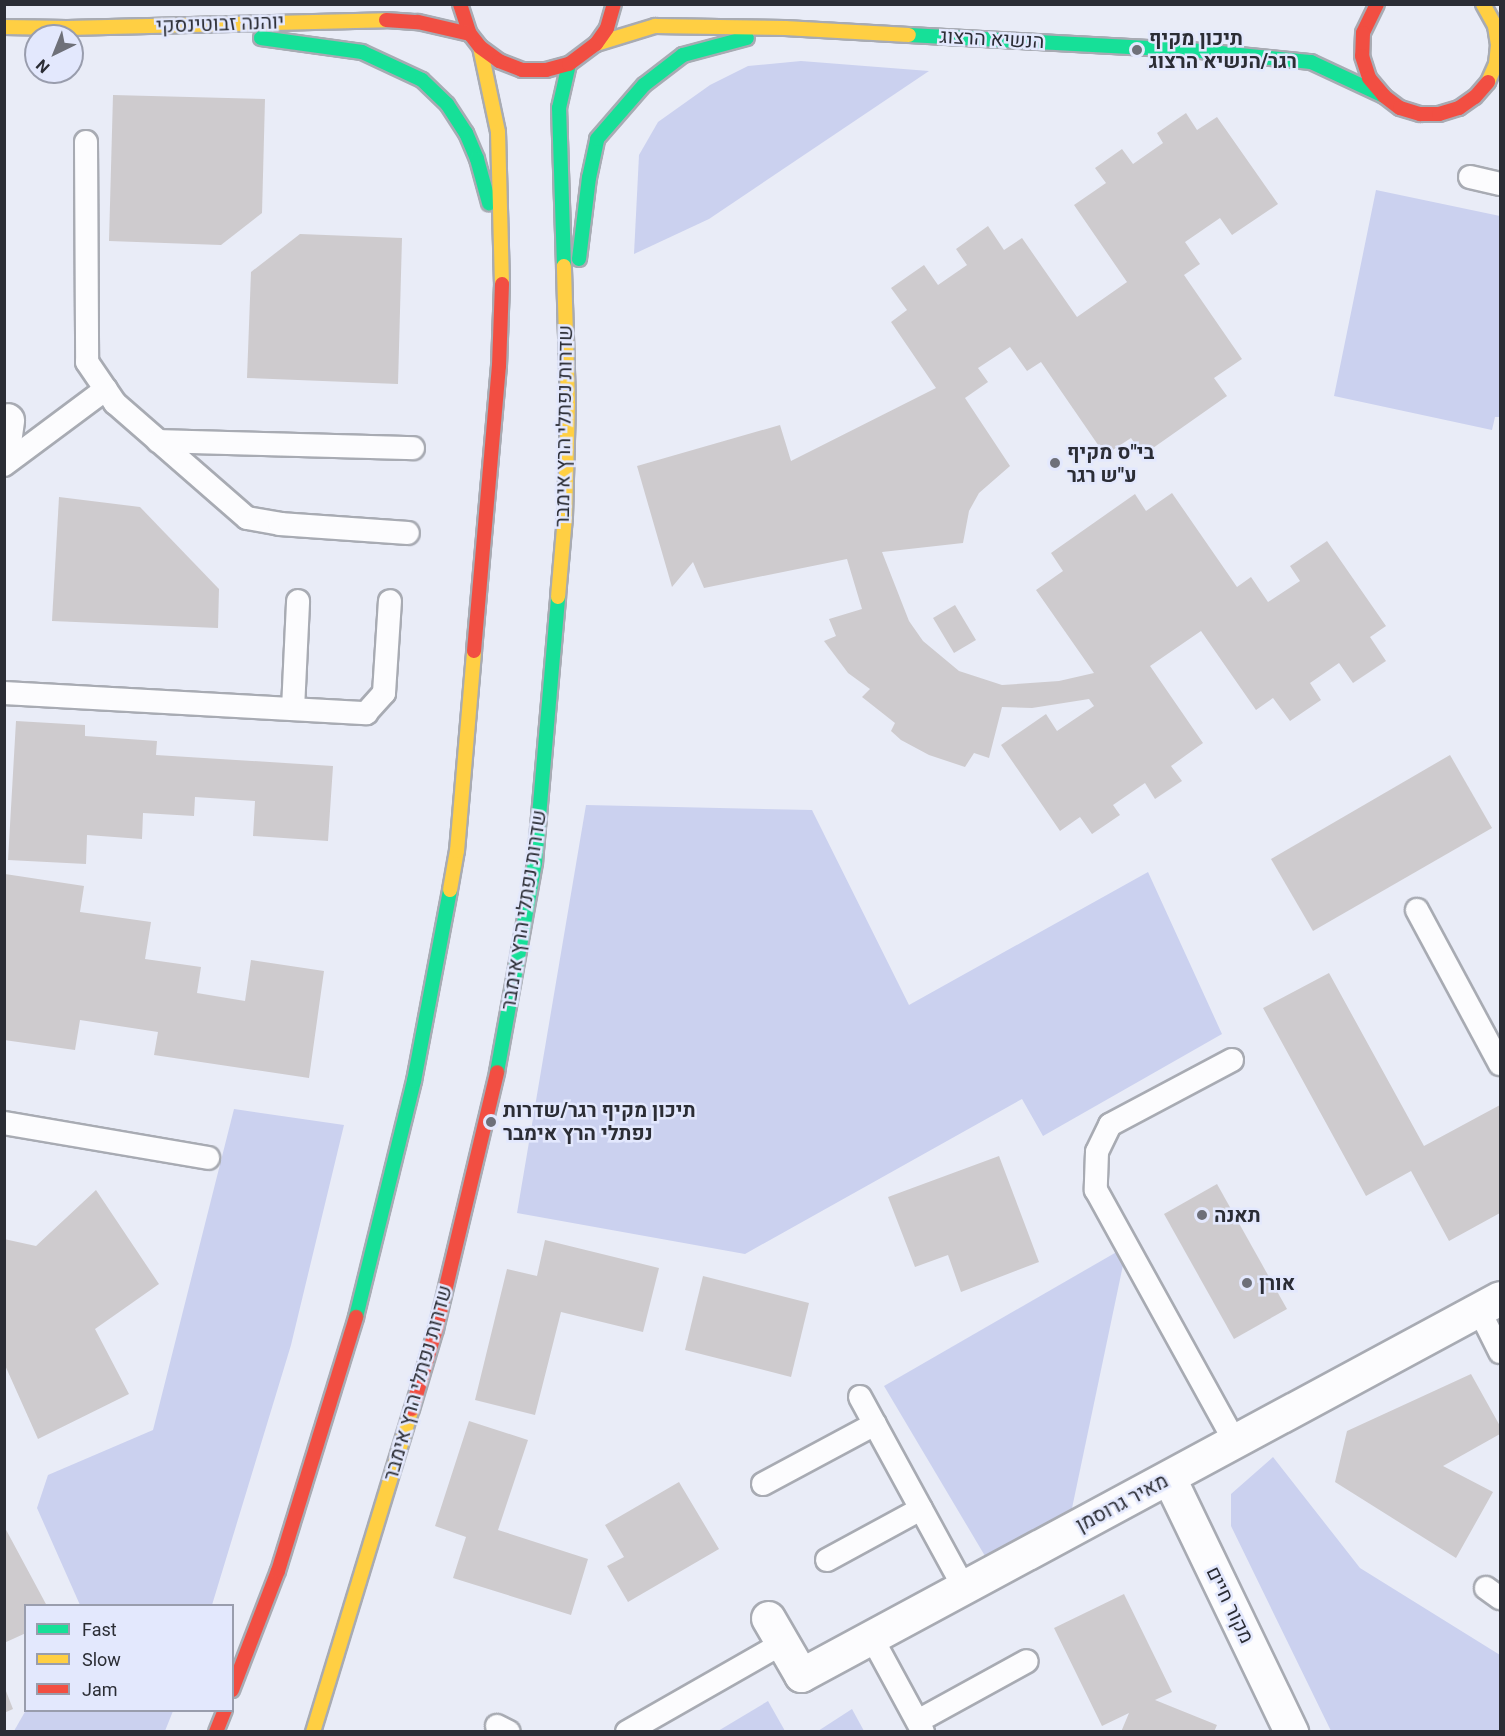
<!DOCTYPE html>
<meta charset="utf-8">
<style>
body{margin:0}
#map{position:relative;width:1505px;height:1736px;overflow:hidden;background:#e9ecf7;font-family:Roboto,Heebo,sans-serif}
div>[style]{position:absolute}
[style*='--x']{left:calc(var(--x)*1px);top:calc(var(--y)*1px);width:calc(var(--w)*1px);rotate:calc(var(--a)*1deg)}
.green>*{inset:0;background:#cbd1ef}
.building>*{inset:0;background:#cecbce}
.roads{filter:drop-shadow(2px 0 #a8abb3) drop-shadow(-2px 0 #a8abb3) drop-shadow(0 2px #a8abb3) drop-shadow(0 -2px #a8abb3)}
.lane>*{height:22px;margin:-11px;padding:0 11px;transform-origin:11px;border-radius:11px;background:#fcfcfe}
.street>*{height:33px;margin:-16.5px;padding:0 16.5px;transform-origin:16.5px;border-radius:16.5px;background:#fcfcfe}
.fast>*{height:14px;margin:-7px;padding:0 7px;transform-origin:7px;border-radius:7px;background:#16e098}
.slow>*{height:14px;margin:-7px;padding:0 7px;transform-origin:7px;border-radius:7px;background:#ffcf43}
.jam>*{height:14px;margin:-7px;padding:0 7px;transform-origin:7px;border-radius:7px;background:#f24e42}
.dots>*{width:16px;height:16px;translate:-50% -50%;box-sizing:border-box;border:3px solid #e3e8fd;border-radius:50%}
span{translate:-50% -50%;white-space:nowrap;text-align:center;line-height:1.15;-webkit-text-stroke:5px #e3e8fd;paint-order:stroke}
.street-label{font-size:20px;color:#2b2d35}
.poi-label{font-size:20px;color:#2b2d35;font-weight:700}
.left{translate:0 -50%;text-align:left}
.frame{position:absolute;inset:0;border:6px solid #2b2d35;pointer-events:none}
.legend{position:absolute;left:24px;top:1604px;width:210px;height:108px;box-sizing:border-box;background:#e3e8fd;border:2px solid #999dad;margin:0;padding:8px 10px;list-style:none;font-size:18px;color:#2b2d35}
.legend li{display:flex;align-items:center;gap:12px;height:30px}
.legend b{width:30px;border:2px solid #999dad}
.north{position:absolute;left:24px;top:24px;width:60px;height:60px;box-sizing:border-box;background:#e3e8fd;border:2px solid #999dad;border-radius:50%;rotate:223deg;font-size:16px;font-weight:700;line-height:24px;text-align:center;color:#2b2d35}
.north::after{content:'';display:block;margin:auto;width:21px;height:27px;background:#6e7079;clip-path:polygon(50% 0,100% 100%,50% 72%,0 100%)}
</style>
<div id="map">
<div class="green">
<i style="clip-path:polygon(801px 61px,929px 71px,709px 219px,634px 254px,639px 155px,658px 122px,710px 85px,748px 66px)"></i>
<i style="clip-path:polygon(1376px 190px,1500px 216px,1500px 417px,1495px 417px,1492px 430px,1334px 396px)"></i>
<i style="clip-path:polygon(586px 805px,812px 810px,909px 1005px,1148px 872px,1222px 1034px,1043px 1136px,1022px 1099px,745px 1254px,517px 1213px)"></i>
<i style="clip-path:polygon(234px 1109px,344px 1125px,291px 1345px,212px 1605px,80px 1605px,37px 1508px,48px 1475px,153px 1430px)"></i>
<i style="clip-path:polygon(1127px 1246px,1071px 1513px,988px 1561px,884px 1386px)"></i>
<i style="clip-path:polygon(1273px 1457px,1360px 1568px,1500px 1655px,1500px 1731px,1331px 1731px,1231px 1526px,1231px 1494px)"></i>
<i style="clip-path:polygon(768px 1701px,785px 1731px,718px 1731px)"></i>
<i style="clip-path:polygon(852px 1709px,864px 1731px,818px 1731px)"></i>
<i style="clip-path:polygon(26px 1710px,173px 1711px,165px 1731px,14px 1731px)"></i>
</div>
<div class="building">
<i style="clip-path:polygon(113px 95px,265px 99px,262px 213px,221px 245px,109px 241px)"></i>
<i style="clip-path:polygon(1186px 113px,1197px 130px,1217px 117px,1278px 204px,1232px 235px,1220px 218px,1185px 242px,1200px 264px,1184px 275px,1242px 359px,1214px 378px,1227px 396px,1143px 455px,1131px 438px,1105px 455px,1041px 362px,1027px 371px,1010px 347px,978px 368px,988px 382px,965px 398px,1010px 466px,979px 493px,969px 511px,963px 543px,882px 552px,909px 621px,923px 641px,959px 671px,1002px 685px,1059px 681px,1094px 673px,1036px 590px,1063px 571px,1051px 553px,1135px 494px,1146px 511px,1172px 493px,1237px 587px,1251px 577px,1268px 602px,1300px 581px,1290px 566px,1327px 541px,1386px 626px,1370px 637px,1386px 661px,1353px 683px,1339px 663px,1310px 683px,1321px 700px,1290px 721px,1273px 698px,1256px 710px,1201px 631px,1150px 666px,1203px 743px,1171px 766px,1182px 781px,1155px 799px,1145px 783px,1113px 805px,1120px 815px,1092px 834px,1080px 817px,1060px 831px,1001px 745px,1046px 714px,1057px 731px,1094px 706px,1089px 699px,1032px 708px,1002px 707px,989px 758px,974px 753px,965px 767px,929px 755px,901px 740px,891px 731px,895px 723px,862px 697px,870px 689px,848px 673px,824px 641px,836px 636px,829px 619px,862px 609px,847px 559px,704px 588px,693px 562px,672px 587px,637px 466px,780px 425px,791px 461px,936px 388px,891px 322px,907px 310px,891px 288px,924px 265px,938px 285px,967px 265px,956px 249px,988px 226px,1004px 250px,1022px 238px,1077px 317px,1127px 282px,1074px 205px,1106px 183px,1095px 168px,1122px 149px,1133px 164px,1163px 143px,1157px 133px)"></i>
<i style="clip-path:polygon(300px 234px,402px 238px,398px 384px,247px 378px,251px 272px)"></i>
<i style="clip-path:polygon(59px 497px,140px 507px,219px 589px,218px 628px,52px 621px)"></i>
<i style="clip-path:polygon(955px 605px,976px 640px,954px 653px,933px 618px)"></i>
<i style="clip-path:polygon(16px 721px,85px 725px,85px 736px,157px 741px,156px 755px,333px 766px,328px 841px,253px 836px,255px 801px,195px 797px,194px 816px,143px 813px,142px 839px,87px 835px,86px 864px,8px 860px)"></i>
<i style="clip-path:polygon(1450px 755px,1492px 828px,1313px 931px,1271px 859px)"></i>
<i style="clip-path:polygon(5px 874px,84px 886px,80px 912px,151px 922px,145px 959px,201px 967px,197px 993px,245px 1001px,251px 960px,324px 971px,309px 1078px,154px 1055px,158px 1032px,80px 1020px,75px 1050px,4px 1040px)"></i>
<i style="clip-path:polygon(1329px 973px,1424px 1146px,1500px 1105px,1500px 1213px,1449px 1241px,1411px 1171px,1366px 1196px,1263px 1008px)"></i>
<i style="clip-path:polygon(999px 1156px,1039px 1262px,961px 1292px,948px 1255px,915px 1267px,888px 1197px)"></i>
<i style="clip-path:polygon(1217px 1184px,1287px 1309px,1234px 1339px,1164px 1214px)"></i>
<i style="clip-path:polygon(96px 1190px,159px 1284px,95px 1329px,129px 1394px,38px 1439px,4px 1363px,4px 1239px,36px 1246px)"></i>
<i style="clip-path:polygon(545px 1240px,659px 1268px,643px 1332px,561px 1312px,535px 1415px,475px 1400px,507px 1269px,537px 1276px)"></i>
<i style="clip-path:polygon(703px 1276px,809px 1303px,791px 1377px,685px 1350px)"></i>
<i style="clip-path:polygon(1471px 1374px,1500px 1426px,1500px 1434px,1443px 1466px,1493px 1492px,1456px 1558px,1335px 1482px,1347px 1431px)"></i>
<i style="clip-path:polygon(469px 1421px,528px 1440px,498px 1530px,588px 1559px,571px 1615px,453px 1578px,466px 1537px,435px 1526px)"></i>
<i style="clip-path:polygon(679px 1482px,719px 1549px,628px 1602px,607px 1566px,624px 1557px,605px 1525px)"></i>
<i style="clip-path:polygon(4px 1526px,47px 1606px,26px 1606px,26px 1633px,4px 1643px)"></i>
<i style="clip-path:polygon(1124px 1594px,1172px 1692px,1155px 1700px,1217px 1725px,1214px 1732px,1121px 1732px,1129px 1713px,1102px 1726px,1054px 1628px)"></i>
<i style="clip-path:polygon(4px 1686px,13px 1709px,4px 1713px)"></i>
</div>
<div class="roads">
<div class="lane">
<i style="--x:86;--y:142;--w:220;--a:89.7"></i>
<i style="--x:87;--y:362;--w:50;--a:55.7"></i>
<i style="--x:115;--y:403;--w:175;--a:41.1"></i>
<i style="--x:247;--y:518;--w:34;--a:10"></i>
<i style="--x:280;--y:524;--w:128;--a:4"></i>
<i style="--x:1470;--y:177;--w:31;--a:13"></i>
<i style="--x:158;--y:441;--w:255;--a:1.6"></i>
<i style="--x:4;--y:465;--w:127;--a:-36.7"></i>
<i style="--x:4;--y:693;--w:363;--a:3.2"></i>
<i style="--x:366;--y:713;--w:27;--a:-48"></i>
<i style="--x:384;--y:693;--w:92;--a:-86.3"></i>
<i style="--x:293;--y:709;--w:108;--a:-87.3"></i>
<i style="--x:1417;--y:910;--w:175;--a:61.7"></i>
<i style="--x:1232;--y:1060;--w:138;--a:152"></i>
<i style="--x:1110;--y:1125;--w:30;--a:116"></i>
<i style="--x:1097;--y:1152;--w:38;--a:92"></i>
<i style="--x:1096;--y:1190;--w:288;--a:61.1"></i>
<i style="--x:4;--y:1123;--w:207;--a:9.7"></i>
<i style="--x:1479;--y:1310;--w:47;--a:63.4"></i>
<i style="--x:860;--y:1397;--w:217;--a:61.4"></i>
<i style="--x:763;--y:1484;--w:127;--a:-28.2"></i>
<i style="--x:827;--y:1560;--w:107;--a:-28.5"></i>
<i style="--x:1486;--y:1588;--w:17;--a:36"></i>
<i style="--x:872;--y:1638;--w:107;--a:61.5"></i>
<i style="--x:918;--y:1721;--w:124;--a:-28.8"></i>
<i style="--x:497;--y:1726;--w:13;--a:27"></i>
<i style="--x:627;--y:1732;--w:180;--a:-29.7"></i>
</div>
<div class="street">
<i style="--x:4;--y:442;--w:22;--a:-82"></i>
<i style="--x:1169;--y:1478;--w:282;--a:64.3"></i>
<i style="--x:768;--y:1618;--w:66;--a:59.9"></i>
<i style="--x:801;--y:1675;--w:794;--a:-28.34"></i>
</div>
<div class="fast">
<i style="--x:909;--y:35;--w:281;--a:3.1"></i>
<i style="--x:1190;--y:50;--w:122;--a:5.7"></i>
<i style="--x:1311;--y:62;--w:81;--a:25"></i>
<i style="--x:261;--y:38;--w:102;--a:7.9"></i>
<i style="--x:362;--y:52;--w:66;--a:25"></i>
<i style="--x:422;--y:80;--w:35;--a:44"></i>
<i style="--x:447;--y:104;--w:35;--a:57"></i>
<i style="--x:466;--y:133;--w:28;--a:67"></i>
<i style="--x:477;--y:159;--w:46;--a:74.7"></i>
<i style="--x:579;--y:259;--w:82;--a:-83"></i>
<i style="--x:589;--y:178;--w:40;--a:-78"></i>
<i style="--x:597;--y:139;--w:72;--a:-49"></i>
<i style="--x:644;--y:85;--w:49;--a:-37.6"></i>
<i style="--x:683;--y:55;--w:66;--a:-14.9"></i>
<i style="--x:564;--y:266;--w:158;--a:-91.8"></i>
<i style="--x:559;--y:108;--w:45;--a:-77.2"></i>
<i style="--x:497;--y:1072;--w:213;--a:-79.7"></i>
<i style="--x:535;--y:862;--w:266;--a:-85"></i>
<i style="--x:356;--y:1317;--w:243;--a:-76.2"></i>
<i style="--x:414;--y:1081;--w:194;--a:-79.3"></i>
</div>
<div class="slow">
<i style="--x:1483;--y:4;--w:25;--a:61"></i>
<i style="--x:1495;--y:26;--w:19;--a:81"></i>
<i style="--x:1498;--y:45;--w:19;--a:96"></i>
<i style="--x:1496;--y:64;--w:20;--a:114"></i>
<i style="--x:4;--y:27;--w:63;--a:0.9"></i>
<i style="--x:67;--y:28;--w:319;--a:-1.4"></i>
<i style="--x:596;--y:44;--w:62;--a:-17"></i>
<i style="--x:655;--y:26;--w:130;--a:0.9"></i>
<i style="--x:785;--y:28;--w:124;--a:3.2"></i>
<i style="--x:480;--y:47;--w:87;--a:78"></i>
<i style="--x:498;--y:132;--w:152;--a:88.5"></i>
<i style="--x:558;--y:597;--w:80;--a:-85"></i>
<i style="--x:565;--y:517;--w:113;--a:-88.5"></i>
<i style="--x:568;--y:404;--w:138;--a:-91.7"></i>
<i style="--x:450;--y:890;--w:40;--a:-80"></i>
<i style="--x:457;--y:851;--w:201;--a:-85.1"></i>
<i style="--x:313;--y:1732;--w:338;--a:-73"></i>
</div>
<div class="jam">
<i style="--x:460;--y:4;--w:32;--a:72"></i>
<i style="--x:470;--y:34;--w:16;--a:52"></i>
<i style="--x:480;--y:47;--w:24;--a:36"></i>
<i style="--x:499;--y:61;--w:25;--a:21"></i>
<i style="--x:522;--y:70;--w:24;--a:0"></i>
<i style="--x:546;--y:70;--w:24;--a:-15"></i>
<i style="--x:569;--y:64;--w:34;--a:-37"></i>
<i style="--x:596;--y:44;--w:19;--a:-55"></i>
<i style="--x:607;--y:28;--w:25;--a:-74"></i>
<i style="--x:1377;--y:4;--w:32;--a:116"></i>
<i style="--x:1363;--y:33;--w:23;--a:92"></i>
<i style="--x:1362;--y:56;--w:23;--a:72"></i>
<i style="--x:1369;--y:78;--w:23;--a:50"></i>
<i style="--x:1384;--y:96;--w:20;--a:37"></i>
<i style="--x:1400;--y:108;--w:21;--a:17"></i>
<i style="--x:1420;--y:114;--w:19;--a:0"></i>
<i style="--x:1439;--y:114;--w:21;--a:-17"></i>
<i style="--x:1459;--y:108;--w:19;--a:-35"></i>
<i style="--x:1475;--y:97;--w:20;--a:-49"></i>
<i style="--x:386;--y:20;--w:32;--a:4"></i>
<i style="--x:418;--y:22;--w:53;--a:13"></i>
<i style="--x:474;--y:651;--w:286;--a:-85"></i>
<i style="--x:499;--y:366;--w:82;--a:-87.9"></i>
<i style="--x:412;--y:1409;--w:84;--a:-73.3"></i>
<i style="--x:436;--y:1329;--w:264;--a:-76.6"></i>
<i style="--x:232;--y:1690;--w:128;--a:-68.9"></i>
<i style="--x:278;--y:1571;--w:266;--a:-72.9"></i>
<i style="--x:216;--y:1732;--w:24;--a:-68"></i>
</div>
</div>
<div class="dots">
<i style="left:1137px;top:50px;background:#6e7079"></i>
<i style="left:1055px;top:463px;background:#6e7079"></i>
<i style="left:491px;top:1122px;background:#6e7079"></i>
<i style="left:1202px;top:1215px;background:#6e7079"></i>
<i style="left:1247px;top:1283px;background:#6e7079"></i>
</div>
<div class="street-label">
<span style="left:220px;top:24px;rotate:-2deg">יוהנה זבוטינסקי</span>
<span style="left:992px;top:39px;rotate:3deg">הנשיא הרצוג</span>
<span style="left:564px;top:426px;rotate:-89deg">שדרות נפתלי הרץ אימבר</span>
<span style="left:524px;top:910px;rotate:-81deg">שדרות נפתלי הרץ אימבר</span>
<span style="left:418px;top:1383px;rotate:-74deg">שדרות נפתלי הרץ אימבר</span>
<span style="left:1122px;top:1503px;rotate:-28deg">מאיר גרוסמן</span>
<span style="left:1230px;top:1605px;rotate:64deg">מקור חיים</span>
</div>
<div class="poi-label">
<span class="left" style="left:1149px;top:50px">תיכון מקיף<br>רגר/הנשיא הרצוג</span>
<span class="left" style="left:1067px;top:464px">בי"ס מקיף<br>ע"ש רגר</span>
<span class="left" style="left:503px;top:1122px">תיכון מקיף רגר/שדרות<br>נפתלי הרץ אימבר</span>
<span class="left" style="left:1214px;top:1215px">תאנה</span>
<span class="left" style="left:1259px;top:1283px">אורן</span>
</div>
<div class="frame"></div>
<ul class="legend">
<li><b style="height:8px;background:#16e098"></b>Fast</li>
<li><b style="height:8px;background:#ffcf43"></b>Slow</li>
<li><b style="height:8px;background:#f24e42"></b>Jam</li>
</ul>
<div class="north">N</div>
</div>
